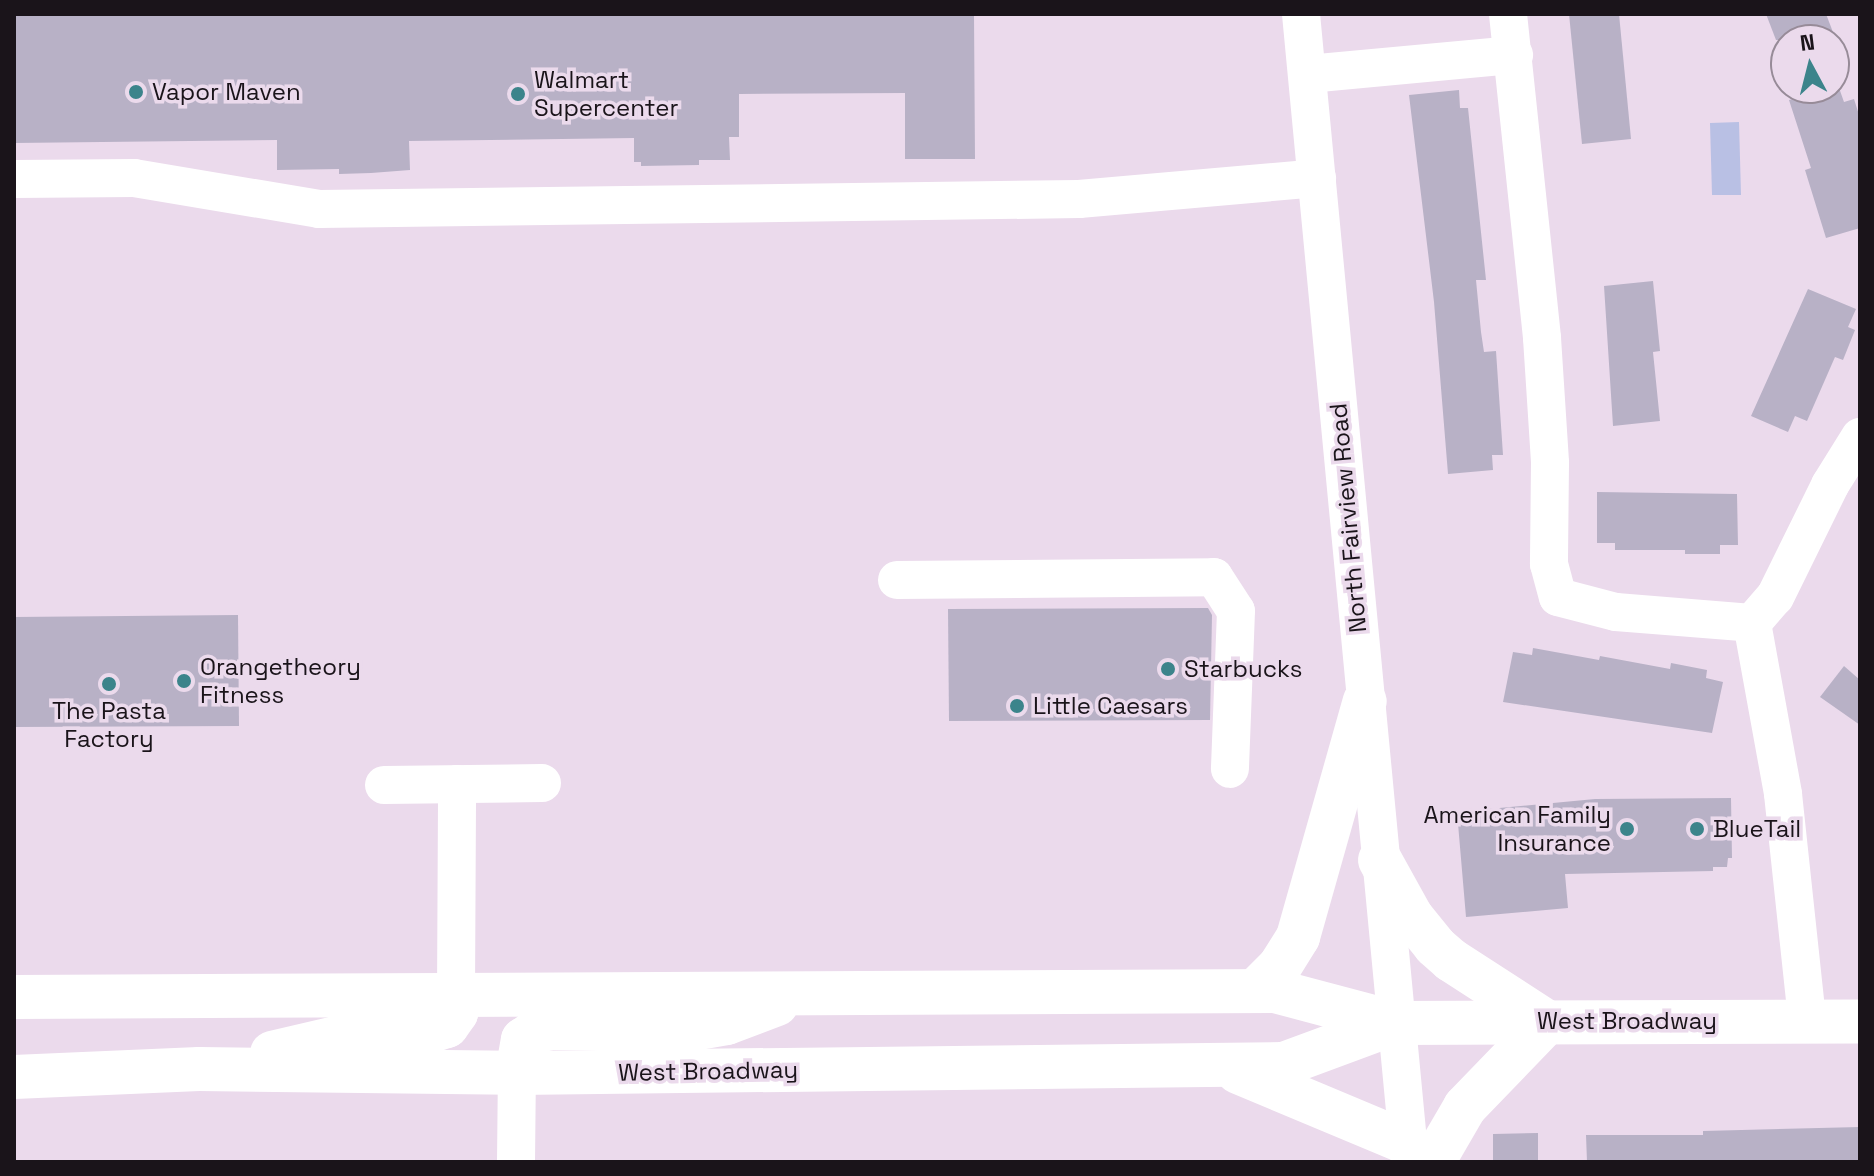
<!DOCTYPE html>
<style>
body{margin:0}
#map{position:relative;width:1874px;height:1176px;overflow:hidden;background:#ebdaec;font-family:"Space Grotesk",sans-serif}
div>[style]{position:absolute}
[style*='--x']{left:calc(var(--x)*1px);top:calc(var(--y)*1px);width:calc(var(--w)*1px);rotate:calc(var(--a)*1deg)}
.water>*{inset:0;background:#b9c0e4}
.building>*{inset:0;background:#b8b1c6}
.minor>*{height:38px;margin:-19px;padding:0 19px;transform-origin:19px;border-radius:19px;background:#fff}
.major>*{height:44px;margin:-22px;padding:0 22px;transform-origin:22px;border-radius:22px;background:#fff}
.dots>*{width:22px;height:22px;translate:-50% -50%;box-sizing:border-box;border:4px solid #ebdaec;border-radius:50%}
span{translate:-50% -50%;white-space:nowrap;text-align:center;line-height:1.15;-webkit-text-stroke:7px #ebdaec;paint-order:stroke}
.poi-label{font-size:24px;color:#1a141a}
.left{translate:0 -50%;text-align:left}
.right{translate:-100% -50%;text-align:right}
.street-label{font-size:24px;color:#1a141a}
.frame{position:absolute;inset:0;border:16px solid #1a141a;pointer-events:none}
.north{position:absolute;left:1770px;top:24px;width:80px;height:80px;box-sizing:border-box;background:#ebdaec;border:2px solid #978b98;border-radius:50%;rotate:353deg;font-size:22px;font-weight:700;line-height:32px;text-align:center;color:#1a141a}
.north::after{content:'';display:block;margin:auto;width:28px;height:36px;background:#3c848b;clip-path:polygon(50% 0,100% 100%,50% 72%,0 100%)}
</style>
<div id="map">
<div class="water">
<i style="clip-path:polygon(1739px 122px,1741px 195px,1712px 195px,1710px 123px)"></i>
</div>
<div class="building">
<i style="clip-path:polygon(14px 14px,974px 14px,975px 159px,905px 159px,905px 93px,739px 94px,739px 137px,729px 137px,730px 160px,699px 160px,699px 165px,641px 166px,641px 162px,634px 162px,634px 138px,409px 141px,410px 170px,371px 173px,339px 174px,339px 169px,277px 170px,277px 140px,14px 143px)"></i>
<i style="clip-path:polygon(1569px 14px,1619px 14px,1631px 139px,1582px 144px)"></i>
<i style="clip-path:polygon(1766px 14px,1826px 14px,1836px 40px,1776px 40px)"></i>
<i style="clip-path:polygon(1838px 85px,1844px 102px,1854px 99px,1860px 118px,1860px 228px,1826px 238px,1805px 170px,1811px 168px,1789px 100px)"></i>
<i style="clip-path:polygon(1459px 90px,1460px 108px,1468px 108px,1486px 280px,1476px 280px,1481px 332px,1484px 352px,1496px 351px,1503px 455px,1492px 455px,1493px 470px,1448px 474px,1434px 302px,1409px 95px)"></i>
<i style="clip-path:polygon(1653px 281px,1660px 351px,1653px 352px,1660px 421px,1613px 426px,1604px 286px)"></i>
<i style="clip-path:polygon(1808px 289px,1856px 309px,1848px 327px,1855px 330px,1843px 360px,1835px 357px,1807px 421px,1795px 416px,1788px 432px,1751px 416px)"></i>
<i style="clip-path:polygon(1597px 492px,1737px 494px,1738px 545px,1720px 545px,1720px 554px,1685px 554px,1685px 550px,1615px 550px,1615px 543px,1597px 543px)"></i>
<i style="clip-path:polygon(1208px 608px,1212px 615px,1210px 720px,949px 721px,948px 609px)"></i>
<i style="clip-path:polygon(238px 615px,239px 726px,14px 727px,14px 617px)"></i>
<i style="clip-path:polygon(1533px 648px,1599px 660px,1600px 656px,1670px 669px,1671px 663px,1707px 670px,1706px 678px,1723px 682px,1712px 733px,1503px 702px,1513px 652px,1532px 655px)"></i>
<i style="clip-path:polygon(1844px 666px,1860px 680px,1860px 725px,1820px 697px)"></i>
<i style="clip-path:polygon(1731px 798px,1732px 858px,1728px 858px,1727px 867px,1713px 867px,1713px 871px,1565px 874px,1568px 908px,1466px 917px,1457px 812px,1595px 799px)"></i>
<i style="clip-path:polygon(1860px 1127px,1860px 1162px,1587px 1162px,1586px 1135px,1703px 1135px,1703px 1131px)"></i>
<i style="clip-path:polygon(1538px 1133px,1538px 1162px,1493px 1162px,1493px 1134px)"></i>
</div>
<div class="minor">
<i style="--x:1301;--y:14;--w:1153;--a:84.58"></i>
<i style="--x:1508;--y:14;--w:326;--a:84"></i>
<i style="--x:1542;--y:338;--w:125;--a:86.3"></i>
<i style="--x:1550;--y:463;--w:101;--a:90.6"></i>
<i style="--x:1549;--y:564;--w:34;--a:75"></i>
<i style="--x:1558;--y:597;--w:60;--a:14.5"></i>
<i style="--x:1616;--y:612;--w:136;--a:4.6"></i>
<i style="--x:1308;--y:74;--w:207;--a:-5.3"></i>
<i style="--x:14;--y:179;--w:120;--a:-0.5"></i>
<i style="--x:134;--y:178;--w:188;--a:9.5"></i>
<i style="--x:319;--y:209;--w:760;--a:-0.75"></i>
<i style="--x:1079;--y:199;--w:239;--a:-5"></i>
<i style="--x:897;--y:580;--w:317;--a:-0.5"></i>
<i style="--x:1214;--y:577;--w:40;--a:57.1"></i>
<i style="--x:1236;--y:611;--w:158;--a:92.2"></i>
<i style="--x:1752;--y:623;--w:174;--a:79.7"></i>
<i style="--x:1783;--y:794;--w:227;--a:83.9"></i>
<i style="--x:1752;--y:623;--w:35;--a:-49"></i>
<i style="--x:1775;--y:597;--w:125;--a:-63.8"></i>
<i style="--x:1830;--y:485;--w:57;--a:-58"></i>
<i style="--x:384;--y:785;--w:158;--a:-0.7"></i>
<i style="--x:456;--y:993;--w:209;--a:-89.7"></i>
<i style="--x:516;--y:1162;--w:89;--a:-89.4"></i>
</div>
<div class="major">
<i style="--x:1380;--y:860;--w:64;--a:61"></i>
<i style="--x:1411;--y:916;--w:38;--a:51"></i>
<i style="--x:1435;--y:946;--w:21;--a:41"></i>
<i style="--x:1451;--y:960;--w:114;--a:32.9"></i>
<i style="--x:1547;--y:1022;--w:118;--a:134"></i>
<i style="--x:1465;--y:1107;--w:64;--a:120.2"></i>
<i style="--x:1255;--y:991;--w:35;--a:-45"></i>
<i style="--x:1280;--y:966;--w:34;--a:-58"></i>
<i style="--x:1298;--y:937;--w:245;--a:-74.2"></i>
<i style="--x:14;--y:997;--w:1261;--a:-0.27"></i>
<i style="--x:1275;--y:991;--w:124;--a:14.9"></i>
<i style="--x:1395;--y:1023;--w:465;--a:-0.2"></i>
<i style="--x:272;--y:1053;--w:66;--a:-13.2"></i>
<i style="--x:336;--y:1038;--w:92;--a:-3.7"></i>
<i style="--x:428;--y:1032;--w:20;--a:-18"></i>
<i style="--x:447;--y:1026;--w:16;--a:-55"></i>
<i style="--x:456;--y:1013;--w:20;--a:-90"></i>
<i style="--x:1238;--y:1072;--w:184;--a:22.7"></i>
<i style="--x:517;--y:1073;--w:34;--a:-80"></i>
<i style="--x:523;--y:1040;--w:14;--a:-36"></i>
<i style="--x:534;--y:1032;--w:17;--a:-13"></i>
<i style="--x:551;--y:1028;--w:147;--a:0"></i>
<i style="--x:698;--y:1028;--w:29;--a:-10"></i>
<i style="--x:727;--y:1023;--w:53;--a:-20.8"></i>
<i style="--x:14;--y:1077;--w:185;--a:-2.5"></i>
<i style="--x:199;--y:1069;--w:318;--a:0.7"></i>
<i style="--x:517;--y:1073;--w:767;--a:-0.67"></i>
<i style="--x:1284;--y:1064;--w:118;--a:-20.3"></i>
</div>
<div class="dots">
<i style="left:136px;top:92px;background:#3c848b"></i>
<i style="left:518px;top:94px;background:#3c848b"></i>
<i style="left:1168px;top:669px;background:#3c848b"></i>
<i style="left:184px;top:681px;background:#3c848b"></i>
<i style="left:109px;top:684px;background:#3c848b"></i>
<i style="left:1017px;top:706px;background:#3c848b"></i>
<i style="left:1627px;top:829px;background:#3c848b"></i>
<i style="left:1697px;top:829px;background:#3c848b"></i>
</div>
<div class="poi-label">
<span class="left" style="left:534px;top:94px">Walmart<br>Supercenter</span>
<span class="left" style="left:152px;top:92px">Vapor Maven</span>
<span class="left" style="left:200px;top:681px">Orangetheory<br>Fitness</span>
<span class="left" style="left:1184px;top:669px">Starbucks</span>
<span class="left" style="left:1033px;top:706px">Little Caesars</span>
<span style="left:109px;top:725px">The Pasta<br>Factory</span>
<span class="right" style="left:1611px;top:829px">American Family<br>Insurance</span>
<span class="left" style="left:1713px;top:829px">BlueTail</span>
</div>
<div class="street-label">
<span style="left:1348px;top:518px;rotate:-95deg">North Fairview Road</span>
<span style="left:1627px;top:1021px">West Broadway</span>
<span style="left:708px;top:1071px;rotate:-1deg">West Broadway</span>
</div>
<div class="frame"></div>
<div class="north">N</div>
</div>
